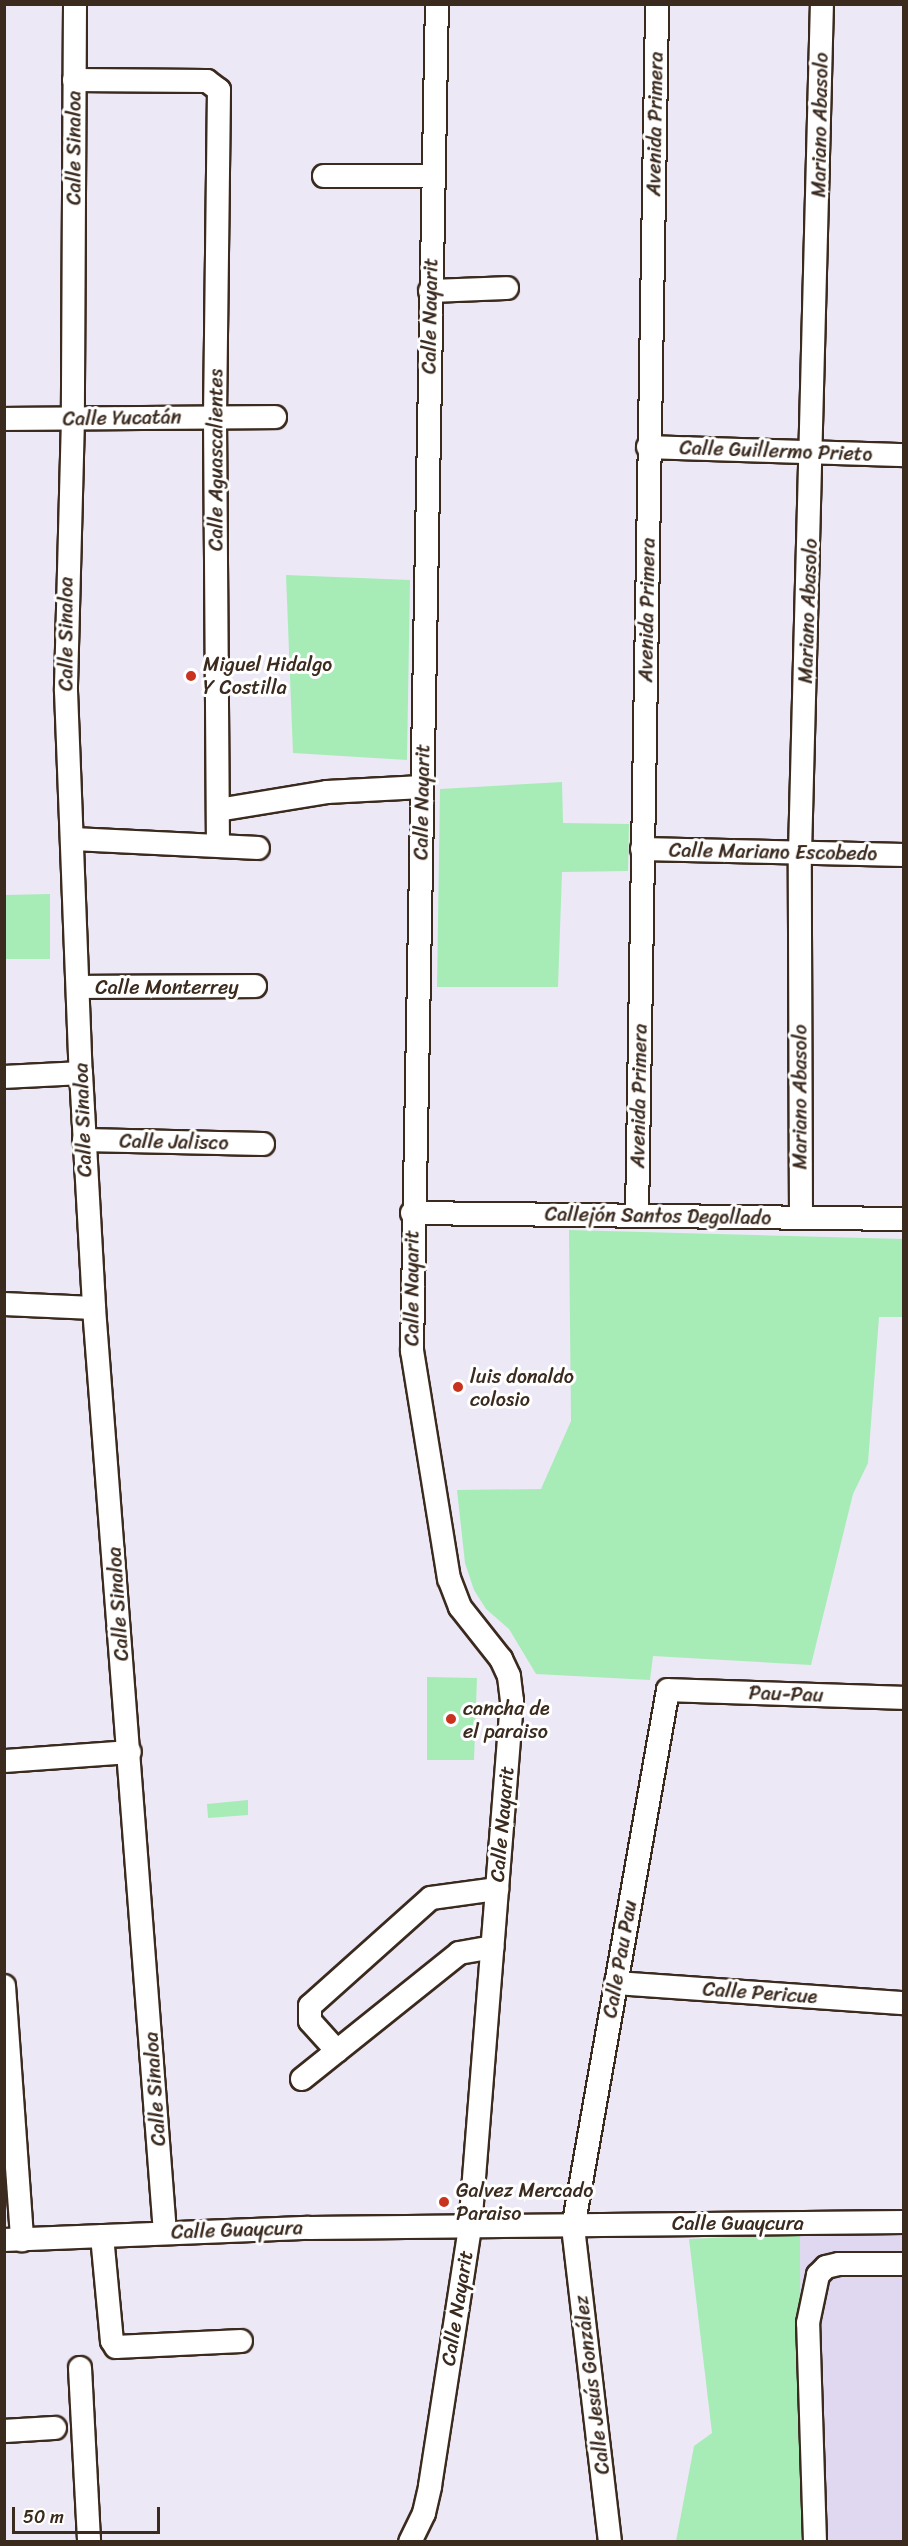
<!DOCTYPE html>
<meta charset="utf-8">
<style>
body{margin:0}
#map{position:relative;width:908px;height:2546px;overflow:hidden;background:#ece8f6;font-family:Sriracha,sans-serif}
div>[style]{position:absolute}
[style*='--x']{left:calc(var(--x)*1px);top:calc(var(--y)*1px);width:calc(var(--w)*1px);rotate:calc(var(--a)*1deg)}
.built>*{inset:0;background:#dfd8f0}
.green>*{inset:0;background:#a7ecb7}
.roads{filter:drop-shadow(2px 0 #3b2a1e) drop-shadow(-2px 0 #3b2a1e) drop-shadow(0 2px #3b2a1e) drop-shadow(0 -2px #3b2a1e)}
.minor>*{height:22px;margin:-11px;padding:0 11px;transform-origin:11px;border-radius:11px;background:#fff}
.dots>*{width:16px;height:16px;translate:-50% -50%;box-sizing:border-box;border:3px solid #fff;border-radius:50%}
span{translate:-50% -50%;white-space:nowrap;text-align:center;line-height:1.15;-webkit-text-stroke:6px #fff;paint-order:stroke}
.street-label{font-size:20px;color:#3b2a1e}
.poi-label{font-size:20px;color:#3b2a1e}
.left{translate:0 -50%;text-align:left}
.frame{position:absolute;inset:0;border:6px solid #3b2a1e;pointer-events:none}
.scale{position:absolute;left:12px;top:2507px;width:148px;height:27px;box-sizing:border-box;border:3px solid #3b2a1e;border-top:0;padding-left:8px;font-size:18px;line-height:21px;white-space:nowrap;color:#3b2a1e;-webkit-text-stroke:4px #fff;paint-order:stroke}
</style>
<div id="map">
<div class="built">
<i style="clip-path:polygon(903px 2232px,903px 2541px,801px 2541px,800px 2234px)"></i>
</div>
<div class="green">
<i style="clip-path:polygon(286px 575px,410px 580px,407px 760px,293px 753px)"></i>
<i style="clip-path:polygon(562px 782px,563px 823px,629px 824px,628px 871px,562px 872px,558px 987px,437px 987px,440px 789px)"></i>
<i style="clip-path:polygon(50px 894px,50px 959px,5px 959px,5px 895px)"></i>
<i style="clip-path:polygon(569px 1230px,903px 1239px,903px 1317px,879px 1317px,868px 1463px,853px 1494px,811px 1665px,653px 1656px,650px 1680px,536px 1674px,509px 1629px,486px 1609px,474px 1590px,465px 1563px,457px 1490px,541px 1489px,571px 1421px)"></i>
<i style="clip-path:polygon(427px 1677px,477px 1678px,474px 1760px,427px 1760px)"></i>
<i style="clip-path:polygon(248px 1800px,248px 1815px,208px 1818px,207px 1804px)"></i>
<i style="clip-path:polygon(800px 2234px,801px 2541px,676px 2541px,694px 2446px,712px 2433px,689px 2239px)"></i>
</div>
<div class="roads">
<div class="minor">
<i style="--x:75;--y:4;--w:414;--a:90.3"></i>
<i style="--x:73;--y:418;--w:273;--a:91.5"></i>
<i style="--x:66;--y:691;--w:382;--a:87.8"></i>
<i style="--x:81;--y:1073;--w:235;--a:86.8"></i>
<i style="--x:94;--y:1308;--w:927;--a:85.61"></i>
<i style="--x:74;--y:80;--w:133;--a:0.4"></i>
<i style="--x:207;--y:81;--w:15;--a:37"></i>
<i style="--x:219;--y:90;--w:327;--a:90.7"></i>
<i style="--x:215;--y:417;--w:428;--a:89.6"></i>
<i style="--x:324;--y:176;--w:109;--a:0"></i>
<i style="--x:430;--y:291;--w:77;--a:-2.2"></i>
<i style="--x:4;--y:419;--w:271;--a:-0.4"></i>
<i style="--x:648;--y:447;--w:256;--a:1.8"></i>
<i style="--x:218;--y:810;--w:110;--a:-9.4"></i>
<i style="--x:327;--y:792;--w:95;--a:-3"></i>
<i style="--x:74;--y:839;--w:184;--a:2.8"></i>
<i style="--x:642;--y:849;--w:262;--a:1.3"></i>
<i style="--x:79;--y:987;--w:176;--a:-0.3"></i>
<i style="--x:4;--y:1077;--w:77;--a:-3"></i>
<i style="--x:84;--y:1140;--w:179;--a:1.3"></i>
<i style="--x:412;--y:1213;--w:492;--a:0.7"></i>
<i style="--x:637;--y:1216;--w:1212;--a:-89.05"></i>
<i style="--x:801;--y:1218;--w:365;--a:-90.2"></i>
<i style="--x:800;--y:853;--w:849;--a:-88.52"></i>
<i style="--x:4;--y:1304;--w:90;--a:2.5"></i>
<i style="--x:4;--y:1761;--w:126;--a:-4.1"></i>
<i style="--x:616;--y:1983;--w:289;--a:4"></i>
<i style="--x:4;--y:1986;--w:255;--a:85.9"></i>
<i style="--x:337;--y:2051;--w:40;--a:-132"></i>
<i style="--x:310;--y:2021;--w:15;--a:-90"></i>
<i style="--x:310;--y:2006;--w:162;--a:-41.8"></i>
<i style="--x:431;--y:1898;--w:67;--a:-7.8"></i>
<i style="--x:302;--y:2079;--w:201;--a:-38.7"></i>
<i style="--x:459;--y:1953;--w:34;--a:-10"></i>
<i style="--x:102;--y:2236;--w:105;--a:84.6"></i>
<i style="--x:112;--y:2341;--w:7;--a:56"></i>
<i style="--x:116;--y:2347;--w:125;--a:-2.7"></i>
<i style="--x:4;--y:2240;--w:305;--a:-2.3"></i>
<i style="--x:309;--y:2228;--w:595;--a:-0.58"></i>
<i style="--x:80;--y:2368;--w:174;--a:87"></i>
<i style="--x:4;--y:2431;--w:51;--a:-3.4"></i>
<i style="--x:410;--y:2542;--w:32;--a:-64"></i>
<i style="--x:424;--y:2513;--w:28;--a:-77"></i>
<i style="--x:430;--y:2486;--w:261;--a:-81.2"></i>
<i style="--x:470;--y:2228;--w:529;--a:-85.44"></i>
<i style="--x:512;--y:1701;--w:25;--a:-97"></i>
<i style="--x:509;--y:1676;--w:19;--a:-115"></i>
<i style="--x:501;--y:1659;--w:66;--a:-128.3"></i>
<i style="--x:460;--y:1607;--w:30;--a:-111"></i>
<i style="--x:449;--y:1579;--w:231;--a:-99.2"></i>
<i style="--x:412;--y:1351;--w:1347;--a:-88.94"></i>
<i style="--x:610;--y:2542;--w:316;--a:-96.7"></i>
<i style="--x:573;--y:2228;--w:546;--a:-79.99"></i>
<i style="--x:668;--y:1690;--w:236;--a:1.9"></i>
<i style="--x:815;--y:2542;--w:219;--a:-91.8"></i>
<i style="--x:808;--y:2323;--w:49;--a:-78.2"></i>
<i style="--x:818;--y:2275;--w:11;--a:-45"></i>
<i style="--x:826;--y:2267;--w:13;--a:-13"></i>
<i style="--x:839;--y:2264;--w:65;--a:0"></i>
</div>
</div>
<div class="dots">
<i style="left:191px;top:676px;background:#c8321e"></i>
<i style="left:458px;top:1387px;background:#c8321e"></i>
<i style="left:451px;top:1719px;background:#c8321e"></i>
<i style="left:444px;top:2202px;background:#c8321e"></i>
</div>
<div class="street-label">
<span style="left:655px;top:124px;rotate:-89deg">Avenida Primera</span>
<span style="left:820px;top:125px;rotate:-89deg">Mariano Abasolo</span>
<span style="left:74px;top:148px;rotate:-90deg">Calle Sinaloa</span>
<span style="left:430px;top:316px;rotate:-89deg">Calle Nayarit</span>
<span style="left:122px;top:418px;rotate:-1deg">Calle Yucatán</span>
<span style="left:776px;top:451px;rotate:2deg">Calle Guillermo Prieto</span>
<span style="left:216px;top:460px;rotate:-90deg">Calle Aguascalientes</span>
<span style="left:647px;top:610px;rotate:-89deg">Avenida Primera</span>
<span style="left:808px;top:611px;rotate:-88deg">Mariano Abasolo</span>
<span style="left:66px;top:634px;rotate:-90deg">Calle Sinaloa</span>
<span style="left:422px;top:802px;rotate:-89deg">Calle Nayarit</span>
<span style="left:773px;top:852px;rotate:1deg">Calle Mariano Escobedo</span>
<span style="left:167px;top:987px">Calle Monterrey</span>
<span style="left:639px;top:1096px;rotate:-89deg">Avenida Primera</span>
<span style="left:800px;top:1097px;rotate:-90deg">Mariano Abasolo</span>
<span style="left:83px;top:1120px;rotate:-92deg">Calle Sinaloa</span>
<span style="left:174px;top:1142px;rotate:1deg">Calle Jalisco</span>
<span style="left:658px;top:1216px;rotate:1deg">Callejón Santos Degollado</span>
<span style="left:412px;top:1288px;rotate:-90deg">Calle Nayarit</span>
<span style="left:118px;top:1604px;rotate:-94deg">Calle Sinaloa</span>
<span style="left:786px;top:1694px;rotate:2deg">Pau-Pau</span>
<span style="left:502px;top:1824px;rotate:-85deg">Calle Nayarit</span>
<span style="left:620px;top:1959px;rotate:-80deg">Calle Pau Pau</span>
<span style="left:760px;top:1993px;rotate:4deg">Calle Pericue</span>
<span style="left:155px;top:2089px;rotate:-94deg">Calle Sinaloa</span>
<span style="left:738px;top:2223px">Calle Guaycura</span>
<span style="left:237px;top:2230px;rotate:-2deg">Calle Guaycura</span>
<span style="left:457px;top:2308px;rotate:-81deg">Calle Nayarit</span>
<span style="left:592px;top:2385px;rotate:-97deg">Calle Jesús González</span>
</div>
<div class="poi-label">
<span class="left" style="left:203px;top:676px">Miguel Hidalgo<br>Y Costilla</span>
<span class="left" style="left:470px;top:1388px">luis donaldo<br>colosio</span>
<span class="left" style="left:463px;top:1720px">cancha de<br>el paraiso</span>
<span class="left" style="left:456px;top:2202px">Galvez Mercado<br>Paraiso</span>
</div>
<div class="frame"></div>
<div class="scale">50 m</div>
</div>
